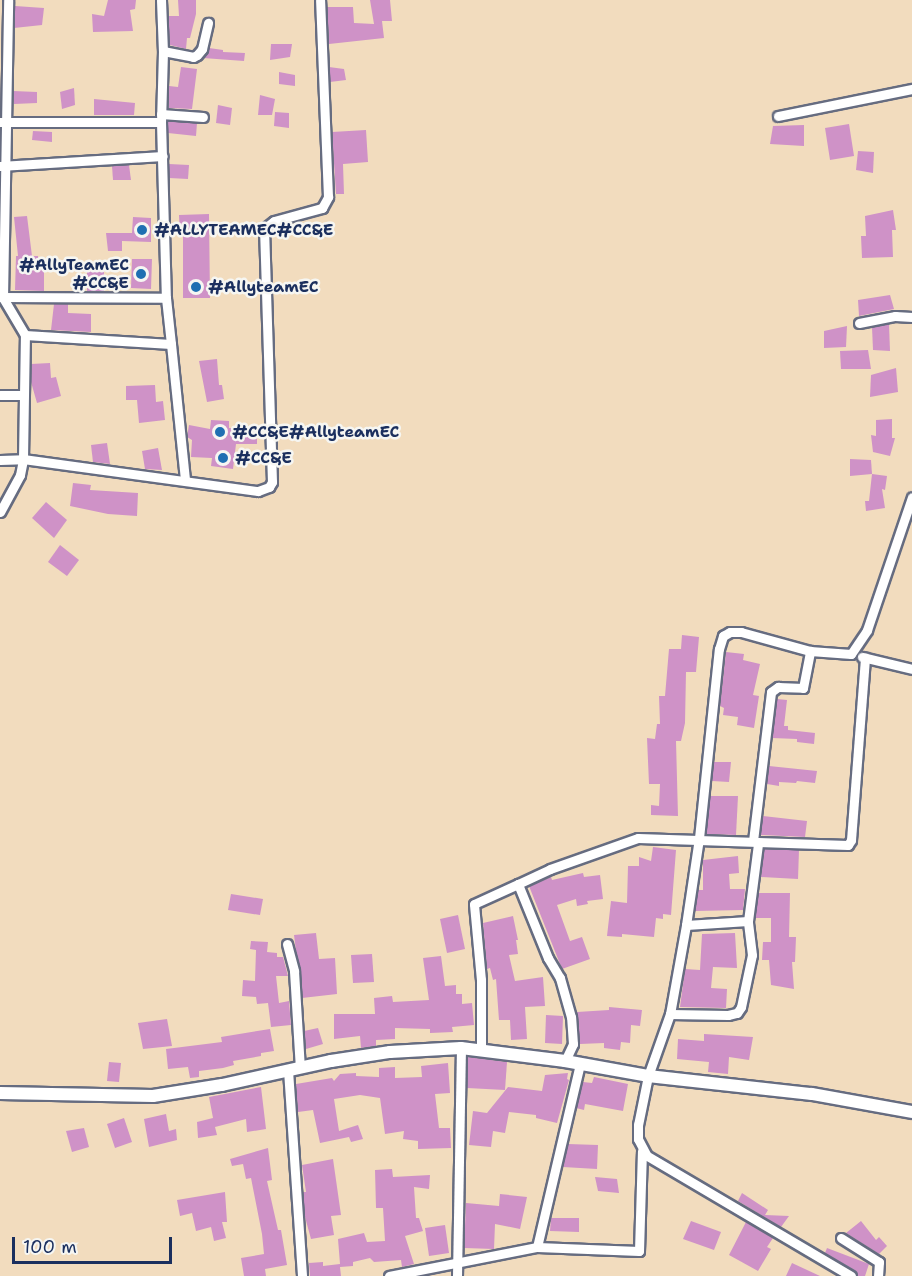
<!DOCTYPE html>
<style>
body{margin:0}
#map{position:relative;width:912px;height:1276px;overflow:hidden;background:#f2dcbe;font-family:"Shantell Sans",sans-serif}
div>[style]{position:absolute}
[style*='--x']{left:calc(var(--x)*1px);top:calc(var(--y)*1px);width:calc(var(--w)*1px);rotate:calc(var(--a)*1deg)}
.building>*{inset:0;background:#cf92c7}
.roads{filter:drop-shadow(2px 0 #666c80) drop-shadow(-2px 0 #666c80) drop-shadow(0 2px #666c80) drop-shadow(0 -2px #666c80)}
.minor>*{height:9px;margin:-4.5px;padding:0 4.5px;transform-origin:4.5px;border-radius:4.5px;background:#fff}
.tertiary>*{height:12px;margin:-6px;padding:0 6px;transform-origin:6px;border-radius:6px;background:#fff}
.dots>*{width:16px;height:16px;translate:-50% -50%;box-sizing:border-box;border:3px solid #f6f6f2;border-radius:50%}
span{translate:-50% -50%;white-space:nowrap;text-align:center;line-height:1.15;-webkit-text-stroke:5px #f6f6f2;paint-order:stroke}
.poi-label{font-size:16px;color:#1b2f5e;font-weight:700}
.left{translate:0 -50%;text-align:left}
.right{translate:-100% -50%;text-align:right}
.scale{position:absolute;left:12px;top:1237px;width:160px;height:27px;box-sizing:border-box;border:3px solid #1b2f5e;border-top:0;padding-left:8px;font-size:18px;line-height:21px;white-space:nowrap;color:#1b2f5e;-webkit-text-stroke:4px #f6f6f2;paint-order:stroke}
</style>
<div id="map">
<div class="building">
<i style="clip-path:polygon(108px 0,136px 0,135px 9px,130px 10px,133px 31px,93px 32px,92px 14px,104px 16px)"></i>
<i style="clip-path:polygon(178px 0,196px 0,196px 14px,190px 38px,187px 38px,186px 49px,170px 45px,168px 16px,179px 16px)"></i>
<i style="clip-path:polygon(370px 0,390px 0,392px 21px,382px 21px,384px 38px,329px 44px,327px 7px,353px 7px,354px 23px,374px 24px)"></i>
<i style="clip-path:polygon(15px 6px,44px 8px,42px 25px,14px 28px)"></i>
<i style="clip-path:polygon(271px 44px,292px 44px,290px 57px,270px 60px)"></i>
<i style="clip-path:polygon(209px 48px,223px 50px,223px 52px,245px 53px,244px 61px,203px 58px)"></i>
<i style="clip-path:polygon(181px 67px,197px 69px,192px 109px,169px 108px,169px 86px,178px 87px)"></i>
<i style="clip-path:polygon(329px 67px,344px 69px,346px 80px,330px 82px)"></i>
<i style="clip-path:polygon(279px 72px,295px 75px,295px 86px,279px 84px)"></i>
<i style="clip-path:polygon(74px 88px,75px 105px,62px 109px,60px 92px)"></i>
<i style="clip-path:polygon(13px 91px,37px 92px,37px 103px,14px 104px)"></i>
<i style="clip-path:polygon(260px 95px,275px 99px,272px 115px,258px 115px)"></i>
<i style="clip-path:polygon(94px 99px,135px 103px,134px 115px,94px 115px)"></i>
<i style="clip-path:polygon(218px 105px,232px 108px,230px 125px,216px 123px)"></i>
<i style="clip-path:polygon(275px 112px,289px 113px,289px 128px,274px 126px)"></i>
<i style="clip-path:polygon(168px 121px,197px 123px,196px 136px,168px 133px)"></i>
<i style="clip-path:polygon(849px 124px,854px 156px,830px 160px,825px 128px)"></i>
<i style="clip-path:polygon(804px 125px,804px 146px,770px 144px,773px 126px)"></i>
<i style="clip-path:polygon(366px 130px,368px 162px,343px 164px,344px 194px,336px 194px,332px 132px)"></i>
<i style="clip-path:polygon(33px 131px,52px 132px,52px 142px,32px 140px)"></i>
<i style="clip-path:polygon(858px 151px,874px 152px,873px 173px,856px 170px)"></i>
<i style="clip-path:polygon(169px 164px,189px 165px,188px 179px,169px 178px)"></i>
<i style="clip-path:polygon(129px 165px,131px 180px,113px 180px,112px 166px)"></i>
<i style="clip-path:polygon(893px 210px,896px 230px,892px 230px,893px 257px,862px 258px,861px 236px,866px 236px,865px 216px)"></i>
<i style="clip-path:polygon(209px 214px,210px 298px,183px 298px,183px 236px,180px 236px,179px 215px)"></i>
<i style="clip-path:polygon(27px 216px,32px 256px,38px 256px,38px 268px,44px 269px,44px 291px,15px 290px,16px 256px,18px 256px,14px 217px)"></i>
<i style="clip-path:polygon(133px 217px,151px 218px,151px 242px,122px 241px,122px 251px,108px 251px,106px 233px,132px 233px)"></i>
<i style="clip-path:polygon(132px 259px,152px 259px,151px 289px,131px 288px)"></i>
<i style="clip-path:polygon(104px 266px,104px 291px,87px 291px,87px 267px)"></i>
<i style="clip-path:polygon(890px 295px,894px 309px,859px 316px,858px 300px)"></i>
<i style="clip-path:polygon(54px 304px,68px 304px,68px 313px,91px 314px,91px 332px,51px 330px)"></i>
<i style="clip-path:polygon(889px 324px,890px 351px,873px 350px,872px 327px)"></i>
<i style="clip-path:polygon(847px 326px,846px 347px,824px 348px,824px 331px)"></i>
<i style="clip-path:polygon(868px 350px,871px 369px,841px 369px,840px 351px)"></i>
<i style="clip-path:polygon(217px 359px,219px 385px,222px 385px,224px 399px,207px 402px,199px 361px)"></i>
<i style="clip-path:polygon(50px 363px,51px 378px,56px 377px,61px 396px,37px 403px,31px 382px,31px 364px)"></i>
<i style="clip-path:polygon(896px 368px,898px 392px,870px 397px,871px 375px)"></i>
<i style="clip-path:polygon(155px 385px,156px 402px,163px 401px,165px 420px,139px 423px,137px 400px,126px 400px,126px 386px)"></i>
<i style="clip-path:polygon(892px 419px,892px 438px,895px 438px,890px 456px,873px 452px,871px 435px,876px 436px,876px 420px)"></i>
<i style="clip-path:polygon(211px 420px,229px 421px,229px 428px,257px 429px,257px 444px,236px 444px,233px 469px,211px 466px,212px 458px,191px 457px,192px 440px,187px 437px,189px 425px,210px 429px)"></i>
<i style="clip-path:polygon(107px 443px,110px 464px,93px 462px,91px 445px)"></i>
<i style="clip-path:polygon(158px 448px,162px 470px,145px 469px,142px 451px)"></i>
<i style="clip-path:polygon(850px 459px,871px 460px,872px 474px,850px 476px)"></i>
<i style="clip-path:polygon(872px 474px,887px 476px,885px 490px,882px 489px,885px 508px,866px 511px,865px 501px,869px 501px)"></i>
<i style="clip-path:polygon(73px 483px,91px 485px,90px 490px,138px 493px,137px 516px,108px 514px,70px 506px)"></i>
<i style="clip-path:polygon(46px 502px,67px 520px,54px 538px,32px 518px)"></i>
<i style="clip-path:polygon(60px 545px,79px 560px,67px 576px,48px 562px)"></i>
<i style="clip-path:polygon(682px 635px,699px 637px,696px 672px,686px 672px,685px 723px,681px 741px,676px 741px,678px 816px,651px 815px,651px 805px,659px 806px,660px 784px,649px 784px,647px 738px,655px 739px,657px 724px,660px 724px,659px 696px,665px 696px,669px 649px,681px 649px)"></i>
<i style="clip-path:polygon(726px 652px,744px 654px,743px 660px,760px 664px,753px 695px,759px 696px,754px 728px,737px 725px,738px 717px,723px 715px,724px 708px,720px 706px)"></i>
<i style="clip-path:polygon(777px 699px,787px 700px,784px 726px,788px 726px,788px 730px,815px 733px,814px 744px,797px 742px,797px 739px,772px 738px)"></i>
<i style="clip-path:polygon(714px 762px,731px 762px,729px 782px,712px 781px)"></i>
<i style="clip-path:polygon(769px 766px,817px 771px,815px 783px,797px 781px,796px 783px,779px 782px,779px 786px,767px 784px)"></i>
<i style="clip-path:polygon(710px 796px,738px 796px,736px 835px,706px 834px)"></i>
<i style="clip-path:polygon(763px 816px,807px 821px,805px 837px,760px 835px)"></i>
<i style="clip-path:polygon(653px 847px,676px 850px,671px 915px,663px 914px,663px 919px,656px 918px,654px 937px,622px 934px,622px 937px,607px 936px,611px 901px,627px 903px,628px 866px,639px 866px,639px 857px,651px 861px)"></i>
<i style="clip-path:polygon(764px 849px,799px 850px,798px 879px,761px 877px)"></i>
<i style="clip-path:polygon(738px 856px,739px 873px,729px 874px,730px 889px,745px 889px,743px 910px,695px 911px,698px 890px,703px 890px,703px 860px)"></i>
<i style="clip-path:polygon(583px 873px,584px 877px,600px 875px,603px 899px,587px 901px,588px 904px,577px 906px,576px 899px,557px 905px,570px 941px,582px 937px,590px 959px,562px 969px,529px 886px,551px 877px,552px 880px)"></i>
<i style="clip-path:polygon(758px 893px,790px 893px,789px 937px,796px 937px,795px 962px,792px 962px,794px 989px,771px 985px,769px 960px,762px 960px,763px 942px,771px 942px,771px 918px,755px 918px)"></i>
<i style="clip-path:polygon(231px 894px,263px 899px,260px 915px,228px 910px)"></i>
<i style="clip-path:polygon(458px 915px,465px 949px,447px 953px,440px 919px)"></i>
<i style="clip-path:polygon(513px 916px,518px 940px,516px 940px,518px 954px,509px 955px,515px 981px,543px 977px,545px 1006px,525px 1007px,527px 1039px,511px 1040px,510px 1020px,499px 1020px,496px 979px,493px 980px,490px 968px,487px 969px,483px 923px)"></i>
<i style="clip-path:polygon(316px 933px,319px 959px,335px 958px,337px 994px,302px 998px,294px 935px)"></i>
<i style="clip-path:polygon(735px 933px,737px 968px,713px 967px,711px 988px,727px 989px,726px 1008px,680px 1007px,685px 969px,700px 970px,702px 934px)"></i>
<i style="clip-path:polygon(251px 941px,268px 942px,267px 952px,277px 953px,277px 957px,283px 957px,288px 976px,276px 976px,279px 1003px,289px 1001px,291px 1025px,271px 1027px,268px 1003px,257px 1004px,256px 997px,242px 996px,243px 980px,255px 981px,256px 950px,250px 949px)"></i>
<i style="clip-path:polygon(372px 954px,374px 982px,353px 983px,351px 955px)"></i>
<i style="clip-path:polygon(441px 956px,445px 986px,456px 985px,456px 994px,462px 994px,462px 1004px,472px 1003px,474px 1025px,452px 1027px,453px 1032px,430px 1033px,430px 1029px,395px 1028px,395px 1039px,376px 1040px,376px 1046px,361px 1048px,360px 1036px,334px 1039px,334px 1014px,375px 1014px,374px 998px,392px 996px,393px 1002px,429px 1000px,423px 958px)"></i>
<i style="clip-path:polygon(609px 1007px,642px 1010px,640px 1026px,631px 1025px,630px 1043px,621px 1042px,620px 1050px,604px 1048px,604px 1043px,580px 1044px,577px 1012px,609px 1010px)"></i>
<i style="clip-path:polygon(546px 1015px,563px 1016px,562px 1044px,545px 1043px)"></i>
<i style="clip-path:polygon(167px 1019px,172px 1046px,143px 1049px,138px 1023px)"></i>
<i style="clip-path:polygon(318px 1028px,323px 1044px,306px 1049px,304px 1031px)"></i>
<i style="clip-path:polygon(270px 1029px,274px 1051px,261px 1053px,261px 1056px,233px 1061px,234px 1065px,223px 1068px,199px 1071px,199px 1077px,190px 1078px,188px 1067px,168px 1069px,166px 1049px,222px 1042px,221px 1037px)"></i>
<i style="clip-path:polygon(704px 1034px,753px 1037px,749px 1060px,729px 1057px,728px 1074px,708px 1072px,709px 1062px,677px 1059px,678px 1039px,704px 1041px)"></i>
<i style="clip-path:polygon(468px 1057px,507px 1062px,505px 1090px,467px 1088px)"></i>
<i style="clip-path:polygon(109px 1062px,121px 1063px,119px 1082px,107px 1081px)"></i>
<i style="clip-path:polygon(448px 1063px,450px 1093px,435px 1094px,439px 1128px,450px 1128px,451px 1148px,418px 1149px,418px 1141px,403px 1139px,404px 1131px,385px 1134px,380px 1098px,360px 1095px,334px 1099px,339px 1131px,358px 1125px,363px 1139px,351px 1142px,349px 1137px,320px 1143px,313px 1110px,298px 1112px,296px 1084px,332px 1078px,334px 1081px,340px 1074px,356px 1073px,356px 1076px,379px 1077px,379px 1068px,395px 1067px,395px 1078px,422px 1077px,421px 1066px)"></i>
<i style="clip-path:polygon(568px 1073px,567px 1079px,569px 1080px,557px 1123px,536px 1118px,536px 1115px,509px 1112px,505px 1133px,493px 1131px,491px 1147px,469px 1145px,473px 1111px,487px 1113px,508px 1087px,542px 1091px,545px 1075px)"></i>
<i style="clip-path:polygon(594px 1077px,628px 1084px,623px 1111px,585px 1104px,584px 1110px,576px 1108px,583px 1082px,592px 1083px)"></i>
<i style="clip-path:polygon(261px 1087px,266px 1129px,247px 1132px,246px 1119px,215px 1127px,217px 1135px,198px 1138px,197px 1122px,213px 1118px,209px 1097px)"></i>
<i style="clip-path:polygon(166px 1114px,169px 1131px,176px 1129px,177px 1140px,149px 1147px,144px 1119px)"></i>
<i style="clip-path:polygon(124px 1118px,132px 1142px,115px 1148px,107px 1124px)"></i>
<i style="clip-path:polygon(84px 1128px,89px 1147px,72px 1152px,66px 1131px)"></i>
<i style="clip-path:polygon(568px 1144px,598px 1145px,597px 1169px,563px 1167px)"></i>
<i style="clip-path:polygon(268px 1148px,272px 1180px,267px 1181px,278px 1230px,281px 1230px,287px 1265px,265px 1269px,266px 1276px,244px 1276px,241px 1258px,264px 1254px,262px 1234px,251px 1178px,246px 1179px,243px 1164px,232px 1166px,230px 1159px)"></i>
<i style="clip-path:polygon(333px 1159px,341px 1215px,331px 1216px,334px 1235px,311px 1239px,305px 1217px,303px 1192px,306px 1192px,302px 1165px)"></i>
<i style="clip-path:polygon(392px 1169px,393px 1177px,430px 1175px,429px 1189px,414px 1187px,416px 1218px,419px 1218px,423px 1231px,405px 1236px,414px 1264px,402px 1267px,401px 1260px,374px 1262px,370px 1258px,353px 1262px,353px 1266px,340px 1267px,341px 1276px,310px 1276px,309px 1263px,323px 1262px,323px 1266px,340px 1264px,338px 1239px,364px 1233px,367px 1242px,385px 1241px,383px 1208px,376px 1208px,375px 1170px)"></i>
<i style="clip-path:polygon(595px 1177px,617px 1179px,619px 1193px,598px 1191px)"></i>
<i style="clip-path:polygon(225px 1192px,227px 1222px,222px 1222px,226px 1238px,214px 1241px,211px 1227px,196px 1231px,192px 1213px,180px 1216px,177px 1200px)"></i>
<i style="clip-path:polygon(742px 1193px,768px 1210px,765px 1215px,789px 1216px,781px 1227px,738px 1201px)"></i>
<i style="clip-path:polygon(500px 1194px,527px 1197px,520px 1229px,495px 1224px,494px 1249px,464px 1248px,466px 1203px,499px 1206px)"></i>
<i style="clip-path:polygon(731px 1213px,773px 1238px,767px 1247px,771px 1249px,758px 1271px,729px 1255px,746px 1222px)"></i>
<i style="clip-path:polygon(551px 1218px,579px 1218px,579px 1232px,550px 1231px)"></i>
<i style="clip-path:polygon(691px 1221px,721px 1232px,714px 1250px,683px 1239px)"></i>
<i style="clip-path:polygon(861px 1221px,876px 1240px,879px 1237px,887px 1246px,879px 1254px,846px 1233px)"></i>
<i style="clip-path:polygon(445px 1225px,449px 1253px,429px 1256px,425px 1228px)"></i>
<i style="clip-path:polygon(827px 1248px,869px 1264px,865px 1276px,858px 1276px,854px 1270px,825px 1253px)"></i>
<i style="clip-path:polygon(792px 1263px,820px 1276px,786px 1276px)"></i>
</div>
<div class="roads">
<div class="minor">
<i style="--x:161;--y:0;--w:51;--a:87.8"></i>
<i style="--x:163;--y:51;--w:71;--a:91.6"></i>
<i style="--x:161;--y:122;--w:176;--a:88.4"></i>
<i style="--x:166;--y:298;--w:46;--a:83.8"></i>
<i style="--x:163;--y:51;--w:31;--a:11"></i>
<i style="--x:193;--y:57;--w:4;--a:-27"></i>
<i style="--x:197;--y:55;--w:8;--a:-50"></i>
<i style="--x:202;--y:49;--w:27;--a:-77"></i>
<i style="--x:161;--y:114;--w:42;--a:4.1"></i>
<i style="--x:778;--y:116;--w:137;--a:-11.4"></i>
<i style="--x:0;--y:122;--w:161;--a:0"></i>
<i style="--x:0;--y:166;--w:163;--a:-3.5"></i>
<i style="--x:0;--y:297;--w:166;--a:0.3"></i>
<i style="--x:859;--y:323;--w:37;--a:-11"></i>
<i style="--x:895;--y:316;--w:17;--a:3"></i>
<i style="--x:25;--y:335;--w:146;--a:3.5"></i>
<i style="--x:171;--y:344;--w:137;--a:84.1"></i>
<i style="--x:0;--y:395;--w:23;--a:0"></i>
<i style="--x:0;--y:460;--w:23;--a:-2"></i>
<i style="--x:23;--y:459;--w:237;--a:7.8"></i>
<i style="--x:258;--y:491;--w:12;--a:-20"></i>
<i style="--x:269;--y:487;--w:6;--a:-59"></i>
<i style="--x:272;--y:482;--w:250;--a:-91.8"></i>
<i style="--x:264;--y:232;--w:4;--a:-76"></i>
<i style="--x:265;--y:228;--w:11;--a:-38"></i>
<i style="--x:274;--y:221;--w:50;--a:-15.2"></i>
<i style="--x:322;--y:208;--w:13;--a:-61"></i>
<i style="--x:328;--y:197;--w:197;--a:-92.3"></i>
<i style="--x:0;--y:512;--w:42;--a:-61.6"></i>
<i style="--x:20;--y:475;--w:16;--a:-79"></i>
<i style="--x:23;--y:459;--w:124;--a:-89.1"></i>
<i style="--x:25;--y:335;--w:43;--a:-120.7"></i>
<i style="--x:3;--y:298;--w:298;--a:-89"></i>
<i style="--x:862;--y:657;--w:51;--a:13.5"></i>
<i style="--x:753;--y:841;--w:150;--a:-83.1"></i>
<i style="--x:771;--y:692;--w:9;--a:-36"></i>
<i style="--x:778;--y:687;--w:25;--a:2"></i>
<i style="--x:803;--y:688;--w:38;--a:-79"></i>
<i style="--x:686;--y:925;--w:62;--a:-3.7"></i>
<i style="--x:287;--y:944;--w:28;--a:75"></i>
<i style="--x:294;--y:971;--w:97;--a:86.5"></i>
<i style="--x:670;--y:1014;--w:58;--a:1"></i>
<i style="--x:728;--y:1015;--w:9;--a:-13"></i>
<i style="--x:737;--y:1013;--w:7;--a:-56"></i>
<i style="--x:741;--y:1007;--w:53;--a:-78.1"></i>
<i style="--x:752;--y:955;--w:34;--a:-97"></i>
<i style="--x:748;--y:921;--w:78;--a:-82.6"></i>
<i style="--x:481;--y:1049;--w:69;--a:-90"></i>
<i style="--x:481;--y:980;--w:76;--a:-95.3"></i>
<i style="--x:474;--y:904;--w:48;--a:-24.4"></i>
<i style="--x:565;--y:1061;--w:19;--a:-65"></i>
<i style="--x:573;--y:1044;--w:27;--a:-94"></i>
<i style="--x:571;--y:1017;--w:41;--a:-105.8"></i>
<i style="--x:560;--y:978;--w:23;--a:-121"></i>
<i style="--x:548;--y:958;--w:80;--a:-112.1"></i>
<i style="--x:518;--y:884;--w:35;--a:-25"></i>
<i style="--x:550;--y:869;--w:93;--a:-19.4"></i>
<i style="--x:638;--y:838;--w:210;--a:1.9"></i>
<i style="--x:848;--y:845;--w:6;--a:-59"></i>
<i style="--x:851;--y:840;--w:183;--a:-85.6"></i>
<i style="--x:288;--y:1070;--w:206;--a:86.1"></i>
<i style="--x:841;--y:1238;--w:45;--a:32.3"></i>
<i style="--x:879;--y:1262;--w:14;--a:94"></i>
<i style="--x:537;--y:1247;--w:188;--a:-76.8"></i>
<i style="--x:389;--y:1276;--w:151;--a:-11.1"></i>
<i style="--x:537;--y:1247;--w:102;--a:2.2"></i>
<i style="--x:639;--y:1251;--w:100;--a:-88.3"></i>
<i style="--x:457;--y:1276;--w:228;--a:-89"></i>
<i style="--x:851;--y:1276;--w:237;--a:-149.5"></i>
<i style="--x:647;--y:1156;--w:19;--a:-118"></i>
<i style="--x:638;--y:1139;--w:14;--a:-90"></i>
<i style="--x:638;--y:1125;--w:50;--a:-78.5"></i>
<i style="--x:648;--y:1076;--w:66;--a:-70.5"></i>
<i style="--x:670;--y:1014;--w:90;--a:-79.8"></i>
<i style="--x:686;--y:925;--w:88;--a:-81.5"></i>
<i style="--x:699;--y:838;--w:190;--a:-84"></i>
<i style="--x:719;--y:649;--w:14;--a:-73"></i>
<i style="--x:723;--y:636;--w:8;--a:-30"></i>
<i style="--x:730;--y:632;--w:11;--a:0"></i>
<i style="--x:741;--y:632;--w:72;--a:15.4"></i>
<i style="--x:810;--y:651;--w:41;--a:4.2"></i>
<i style="--x:851;--y:654;--w:29;--a:-56"></i>
<i style="--x:867;--y:630;--w:140;--a:-71.3"></i>
</div>
<div class="tertiary">
<i style="--x:0;--y:1093;--w:153;--a:1.1"></i>
<i style="--x:153;--y:1096;--w:70;--a:-9.1"></i>
<i style="--x:222;--y:1085;--w:112;--a:-12.4"></i>
<i style="--x:331;--y:1061;--w:60;--a:-8.7"></i>
<i style="--x:390;--y:1052;--w:71;--a:-3.2"></i>
<i style="--x:461;--y:1048;--w:105;--a:7.1"></i>
<i style="--x:565;--y:1061;--w:84;--a:10.2"></i>
<i style="--x:648;--y:1076;--w:165;--a:6.3"></i>
<i style="--x:812;--y:1094;--w:102;--a:10.2"></i>
</div>
</div>
<div class="dots">
<i style="left:142px;top:230px;background:#1f6fb2"></i>
<i style="left:141px;top:274px;background:#1f6fb2"></i>
<i style="left:196px;top:287px;background:#1f6fb2"></i>
<i style="left:220px;top:432px;background:#1f6fb2"></i>
<i style="left:223px;top:458px;background:#1f6fb2"></i>
</div>
<div class="poi-label">
<span class="left" style="left:154px;top:230px">#ALLYTEAMEC#CC&amp;E</span>
<span class="right" style="left:129px;top:274px">#AllyTeamEC<br>#CC&amp;E</span>
<span class="left" style="left:208px;top:287px">#AllyteamEC</span>
<span class="left" style="left:232px;top:432px">#CC&amp;E#AllyteamEC</span>
<span class="left" style="left:235px;top:458px">#CC&amp;E</span>
</div>
<div class="scale">100 m</div>
</div>
